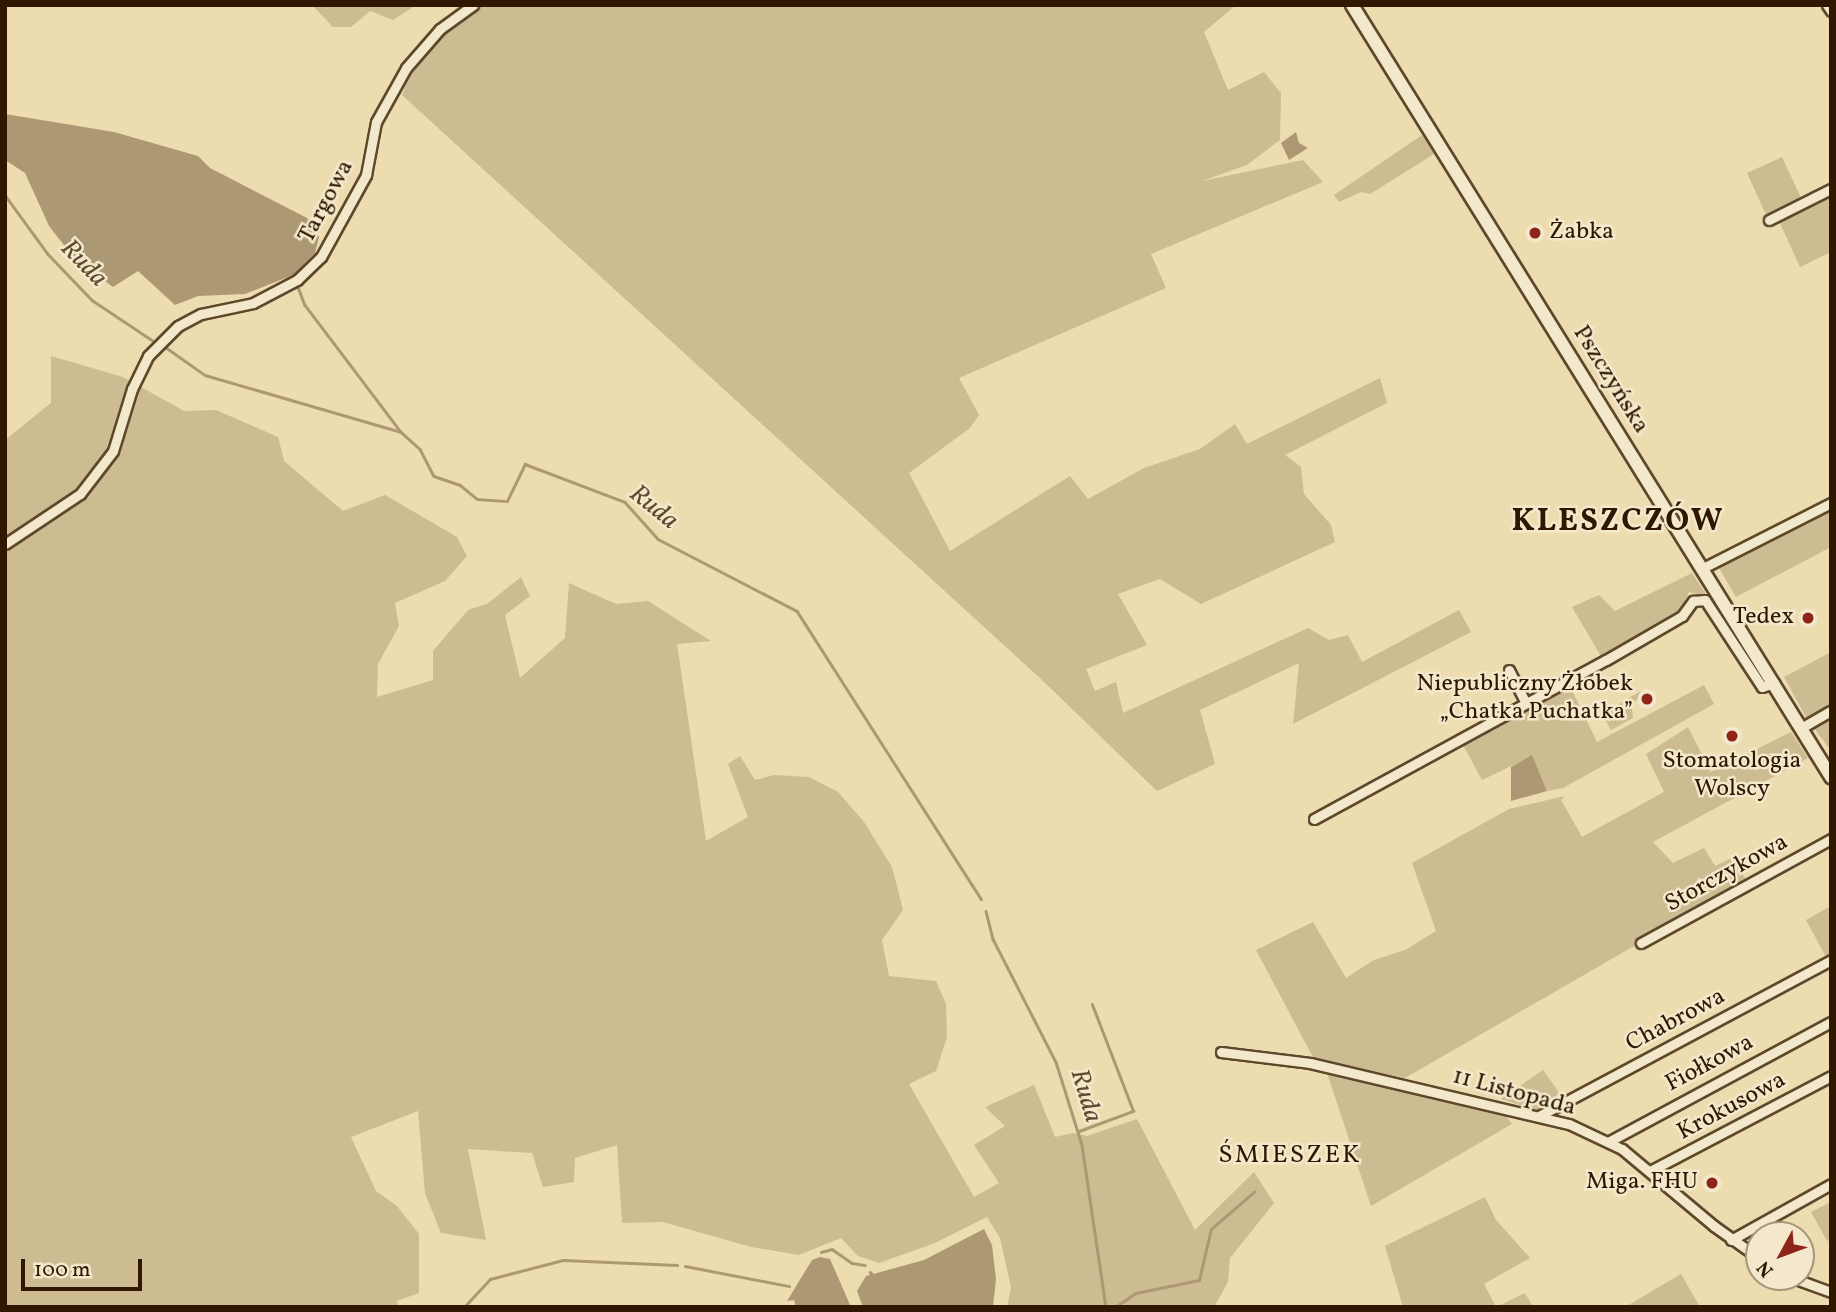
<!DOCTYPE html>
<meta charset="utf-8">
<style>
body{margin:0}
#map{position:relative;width:1836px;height:1312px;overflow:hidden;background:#eddcaf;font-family:Vollkorn,serif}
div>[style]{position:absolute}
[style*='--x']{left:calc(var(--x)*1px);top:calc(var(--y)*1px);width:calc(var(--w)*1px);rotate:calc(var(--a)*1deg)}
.green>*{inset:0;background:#cdbb91}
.water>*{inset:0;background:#ac9974}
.stream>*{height:2.5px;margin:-1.25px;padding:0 1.25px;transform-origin:1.25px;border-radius:1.25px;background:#ac9974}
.roads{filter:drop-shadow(2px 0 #5e482c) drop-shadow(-2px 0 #5e482c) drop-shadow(0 2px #5e482c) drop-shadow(0 -2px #5e482c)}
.street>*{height:9px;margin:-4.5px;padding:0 4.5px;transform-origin:4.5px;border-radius:4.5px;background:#f3e8cb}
.secondary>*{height:12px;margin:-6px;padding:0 6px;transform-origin:6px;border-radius:6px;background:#f3e8cb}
.dots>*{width:19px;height:19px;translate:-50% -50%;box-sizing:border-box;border:4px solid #f3e8cb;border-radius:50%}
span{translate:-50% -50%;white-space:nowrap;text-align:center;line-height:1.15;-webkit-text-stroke:5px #f3e8cb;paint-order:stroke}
.street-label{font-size:24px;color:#2f1701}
.poi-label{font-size:24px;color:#2f1701}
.left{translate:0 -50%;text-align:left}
.right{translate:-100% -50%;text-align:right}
.water-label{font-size:26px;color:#614b2f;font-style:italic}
.neighbourhood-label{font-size:26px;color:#2f1701;letter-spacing:2px}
.district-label{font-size:32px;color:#2f1701;font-weight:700;letter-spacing:2px}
.frame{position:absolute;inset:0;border:7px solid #2f1701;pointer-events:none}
.north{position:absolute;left:1745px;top:1221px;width:70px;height:70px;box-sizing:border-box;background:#f3e8cb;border:2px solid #a5947a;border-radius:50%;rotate:229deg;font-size:19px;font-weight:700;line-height:28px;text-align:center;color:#2f1701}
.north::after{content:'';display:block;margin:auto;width:24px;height:32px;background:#8f2418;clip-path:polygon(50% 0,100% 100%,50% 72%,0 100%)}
.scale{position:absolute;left:21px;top:1259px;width:121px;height:32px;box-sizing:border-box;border:4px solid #2f1701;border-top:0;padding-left:9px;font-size:21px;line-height:24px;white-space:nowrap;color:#2f1701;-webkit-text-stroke:5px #f3e8cb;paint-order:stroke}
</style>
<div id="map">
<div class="green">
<i style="clip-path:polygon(312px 5px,416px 5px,393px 20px,370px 11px,351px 27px,333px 27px)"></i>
<i style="clip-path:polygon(479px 5px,1236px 5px,1204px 32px,1228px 90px,1264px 72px,1281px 93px,1280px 140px,1247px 165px,1202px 181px,1303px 160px,1323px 182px,1151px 254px,1166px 288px,959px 378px,979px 415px,970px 428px,909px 473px,950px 551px,1070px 476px,1088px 499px,1144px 468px,1200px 449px,1235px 424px,1247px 444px,1380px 378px,1387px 403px,1285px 455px,1301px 467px,1304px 494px,1331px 525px,1335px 542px,1201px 604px,1160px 579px,1118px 594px,1147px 645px,1086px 669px,1095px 691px,1116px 682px,1123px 713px,1308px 628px,1329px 640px,1348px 635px,1362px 662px,1459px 610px,1471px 632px,1293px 724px,1299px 663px,1200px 710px,1215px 764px,1157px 791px,1042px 680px,402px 95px,416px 60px,439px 34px)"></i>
<i style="clip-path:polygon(1422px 135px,1434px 154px,1370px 194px,1361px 192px,1339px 202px,1334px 195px)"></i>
<i style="clip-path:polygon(1782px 157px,1802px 200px,1767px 217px,1747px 173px)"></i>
<i style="clip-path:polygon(1831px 188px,1831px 252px,1800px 267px,1778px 219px)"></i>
<i style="clip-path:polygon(51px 356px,123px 377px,184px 411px,216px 410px,278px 437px,284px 461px,343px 511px,385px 495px,457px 537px,467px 556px,445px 581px,395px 603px,399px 626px,378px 664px,377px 697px,433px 680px,433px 651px,468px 610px,487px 604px,521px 577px,530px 596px,505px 615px,520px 678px,565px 638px,569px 583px,616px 604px,648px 601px,711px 641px,677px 644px,706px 841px,748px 817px,728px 764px,740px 756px,755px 780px,774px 775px,809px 777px,838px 792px,864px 822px,892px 867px,903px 910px,882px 940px,889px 976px,936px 981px,946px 1004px,947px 1037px,936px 1071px,909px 1084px,974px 1197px,999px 1183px,974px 1145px,1005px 1126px,985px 1107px,1034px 1085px,1055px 1137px,1073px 1133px,1087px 1136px,1137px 1119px,1195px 1230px,1254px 1172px,1274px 1203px,1230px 1258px,1228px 1282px,1214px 1307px,1007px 1307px,1011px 1287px,1000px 1238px,987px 1217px,935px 1243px,879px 1263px,858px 1256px,841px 1238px,799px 1255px,751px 1247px,663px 1222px,622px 1223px,617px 1145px,575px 1158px,574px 1182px,543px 1187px,532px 1153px,468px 1149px,486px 1240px,441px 1233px,425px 1193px,418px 1111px,351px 1137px,376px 1191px,397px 1206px,419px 1234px,419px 1293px,397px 1301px,398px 1307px,5px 1307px,5px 440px,51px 403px)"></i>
<i style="clip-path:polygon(1831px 505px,1831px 547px,1736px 597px,1718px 566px)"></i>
<i style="clip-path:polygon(1692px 573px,1707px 596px,1689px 592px,1680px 612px,1602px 658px,1572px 607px,1599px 595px,1615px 611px)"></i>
<i style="clip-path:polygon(1831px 652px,1831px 705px,1807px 719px,1784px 677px)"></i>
<i style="clip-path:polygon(1569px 684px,1597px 742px,1704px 685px,1714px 704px,1563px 788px,1547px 791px,1532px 756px,1482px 780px,1462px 743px)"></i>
<i style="clip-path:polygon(1641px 691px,1643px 696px,1631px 703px,1633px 718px,1611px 730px,1602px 714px)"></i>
<i style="clip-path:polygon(1831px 714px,1831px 745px,1828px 747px,1811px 724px)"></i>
<i style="clip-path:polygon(1688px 727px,1711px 772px,1791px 732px,1808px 758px,1653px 842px,1673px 863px,1704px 848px,1715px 866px,1732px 858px,1747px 881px,1405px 1078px,1314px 1059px,1256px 950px,1313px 922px,1346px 978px,1374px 960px,1405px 950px,1436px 931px,1412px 863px,1509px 809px,1565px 796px,1561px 800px,1582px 837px,1664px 792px,1646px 754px)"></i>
<i style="clip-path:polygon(1831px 906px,1831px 954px,1826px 957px,1806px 920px)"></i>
<i style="clip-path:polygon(1543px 1070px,1563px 1098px,1539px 1111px,1501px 1099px)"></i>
<i style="clip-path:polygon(1327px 1073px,1499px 1107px,1512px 1124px,1371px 1206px)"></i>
<i style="clip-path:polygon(1485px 1197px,1496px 1220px,1530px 1258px,1484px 1284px,1496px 1307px,1525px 1293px,1533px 1307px,1403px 1307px,1385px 1246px)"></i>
<i style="clip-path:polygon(1831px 1202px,1831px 1239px,1827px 1241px,1811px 1212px)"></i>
<i style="clip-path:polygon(1681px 1274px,1700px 1307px,1625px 1307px)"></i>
</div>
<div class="water">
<i style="clip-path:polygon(5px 114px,114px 132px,198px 156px,210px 168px,307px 218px,319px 237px,315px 253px,293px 275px,245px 294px,198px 296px,175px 305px,138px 271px,113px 287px,74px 258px,49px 226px,25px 173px,5px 160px)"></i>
<i style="clip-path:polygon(1296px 132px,1299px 143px,1308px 148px,1289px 160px,1281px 143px)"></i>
<i style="clip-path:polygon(1532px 755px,1547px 791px,1511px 801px,1511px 767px)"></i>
<i style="clip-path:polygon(984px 1229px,992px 1245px,996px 1279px,993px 1307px,863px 1307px,857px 1291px,866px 1276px,924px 1260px)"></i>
<i style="clip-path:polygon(820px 1257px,830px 1259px,851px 1307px,796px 1307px,794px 1300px,787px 1301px,812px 1260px)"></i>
</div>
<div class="stream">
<i style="--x:5;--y:195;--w:73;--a:53.9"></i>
<i style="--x:48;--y:254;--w:64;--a:46.3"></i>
<i style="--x:92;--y:300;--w:72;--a:33.7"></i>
<i style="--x:298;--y:287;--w:19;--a:69"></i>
<i style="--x:305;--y:305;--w:159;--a:52.9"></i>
<i style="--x:164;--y:346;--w:50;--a:35.3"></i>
<i style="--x:205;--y:375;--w:204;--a:16.2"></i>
<i style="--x:401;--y:432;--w:25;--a:42"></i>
<i style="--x:420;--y:449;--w:30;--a:63"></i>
<i style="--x:434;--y:476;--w:28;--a:19"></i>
<i style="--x:460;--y:485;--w:22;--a:39"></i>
<i style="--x:477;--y:499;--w:30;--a:4"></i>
<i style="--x:507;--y:501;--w:41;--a:-64.1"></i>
<i style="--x:525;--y:464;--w:107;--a:20.8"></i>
<i style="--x:625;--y:502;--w:50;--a:48.3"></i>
<i style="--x:658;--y:539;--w:157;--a:27.4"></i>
<i style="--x:797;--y:611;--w:342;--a:57.4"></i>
<i style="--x:986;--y:911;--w:29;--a:76"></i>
<i style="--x:993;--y:939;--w:138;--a:62.9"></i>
<i style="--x:1056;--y:1062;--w:87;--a:72.6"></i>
<i style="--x:1082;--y:1145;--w:164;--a:81.6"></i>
<i style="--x:1079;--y:1131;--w:58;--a:-20.3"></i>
<i style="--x:1133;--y:1111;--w:114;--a:-111.1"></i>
<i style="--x:821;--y:1252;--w:11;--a:-15"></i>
<i style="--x:832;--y:1249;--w:24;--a:35"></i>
<i style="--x:852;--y:1263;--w:13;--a:9"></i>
<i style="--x:685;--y:1266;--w:106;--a:10.9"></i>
<i style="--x:870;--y:1272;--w:4;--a:45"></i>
<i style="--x:464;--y:1307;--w:38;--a:-47"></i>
<i style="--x:490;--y:1279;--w:75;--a:-14.6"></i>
<i style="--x:563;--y:1260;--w:114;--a:2.5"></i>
<i style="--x:1115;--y:1307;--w:25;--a:-34"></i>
<i style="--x:1136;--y:1293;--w:64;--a:-11.7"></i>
<i style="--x:1199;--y:1280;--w:52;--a:-76.8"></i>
<i style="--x:1211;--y:1229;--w:57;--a:-40.7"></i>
</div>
<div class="roads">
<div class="street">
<i style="--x:1827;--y:5;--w:7;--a:56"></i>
<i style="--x:1769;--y:220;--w:69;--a:-26.6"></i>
<i style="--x:5;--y:544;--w:90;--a:-33.7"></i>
<i style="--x:80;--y:494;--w:54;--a:-52.5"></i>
<i style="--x:113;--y:451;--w:65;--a:-73"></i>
<i style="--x:132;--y:389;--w:37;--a:-64"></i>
<i style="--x:148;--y:356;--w:42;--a:-45"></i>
<i style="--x:178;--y:326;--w:26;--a:-28"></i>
<i style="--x:201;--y:314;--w:53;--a:-11.9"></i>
<i style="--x:253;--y:303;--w:50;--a:-27.6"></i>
<i style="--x:297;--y:280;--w:33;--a:-44"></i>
<i style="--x:321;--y:257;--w:94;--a:-61.2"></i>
<i style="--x:366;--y:175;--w:54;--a:-79.3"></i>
<i style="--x:376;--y:122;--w:62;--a:-60.9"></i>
<i style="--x:406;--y:68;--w:52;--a:-48.9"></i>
<i style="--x:440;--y:29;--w:41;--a:-36"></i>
<i style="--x:1703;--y:568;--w:144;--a:-26.9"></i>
<i style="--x:1509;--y:670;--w:37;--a:63"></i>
<i style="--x:1801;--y:728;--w:34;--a:-30"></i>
<i style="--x:1314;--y:819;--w:332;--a:-28.6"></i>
<i style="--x:1606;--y:660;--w:88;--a:-30.1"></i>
<i style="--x:1682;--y:616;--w:19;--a:-54"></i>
<i style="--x:1693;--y:601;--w:12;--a:-5"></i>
<i style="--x:1705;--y:600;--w:104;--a:56.8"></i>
<i style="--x:1762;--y:687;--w:13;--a:-18"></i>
<i style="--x:1641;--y:943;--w:217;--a:-28.7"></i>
<i style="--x:1221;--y:1052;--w:90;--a:7"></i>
<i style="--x:1310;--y:1063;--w:266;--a:13.3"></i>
<i style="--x:1569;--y:1124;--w:59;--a:25.3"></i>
<i style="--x:1622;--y:1149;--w:120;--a:39.9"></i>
<i style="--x:1714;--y:1226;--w:55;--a:35.4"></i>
<i style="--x:1539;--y:1116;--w:331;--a:-28.1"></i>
<i style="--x:1608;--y:1142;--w:253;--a:-28.3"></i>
<i style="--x:1650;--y:1171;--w:204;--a:-27.7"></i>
<i style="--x:1731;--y:1240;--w:115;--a:-29.2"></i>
<i style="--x:1790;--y:1277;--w:44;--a:20.1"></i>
</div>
<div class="secondary">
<i style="--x:1352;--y:5;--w:909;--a:58.18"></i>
</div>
</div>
<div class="dots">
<i style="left:1535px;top:233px;background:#8f2418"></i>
<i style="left:1808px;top:618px;background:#8f2418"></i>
<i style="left:1647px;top:699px;background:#8f2418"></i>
<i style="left:1732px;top:736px;background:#8f2418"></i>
<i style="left:1712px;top:1183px;background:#8f2418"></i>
</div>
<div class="street-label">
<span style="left:327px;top:202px;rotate:-62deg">Targowa</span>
<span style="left:1610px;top:380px;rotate:58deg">Pszczyńska</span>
<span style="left:1727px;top:874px;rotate:-29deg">Storczykowa</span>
<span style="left:1676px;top:1021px;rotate:-28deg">Chabrowa</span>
<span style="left:1710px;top:1064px;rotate:-28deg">Fiołkowa</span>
<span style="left:1514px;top:1093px;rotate:15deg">11 Listopada</span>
<span style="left:1732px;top:1107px;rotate:-28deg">Krokusowa</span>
</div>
<div class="poi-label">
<span class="left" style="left:1549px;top:233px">Żabka</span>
<span class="right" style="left:1794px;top:618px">Tedex</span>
<span class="right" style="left:1633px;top:699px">Niepubliczny Żłobek<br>„Chatka Puchatka”</span>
<span style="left:1732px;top:776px">Stomatologia<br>Wolscy</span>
<span class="right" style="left:1698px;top:1183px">Miga. FHU</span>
</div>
<div class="water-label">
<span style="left:83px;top:264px;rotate:46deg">Ruda</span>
<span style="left:653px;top:508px;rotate:39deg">Ruda</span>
<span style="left:1085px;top:1096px;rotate:73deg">Ruda</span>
</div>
<div class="neighbourhood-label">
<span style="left:1290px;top:1156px">ŚMIESZEK</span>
</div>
<div class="district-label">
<span style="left:1618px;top:522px">KLESZCZÓW</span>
</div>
<div class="frame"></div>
<div class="north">N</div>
<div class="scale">100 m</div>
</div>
